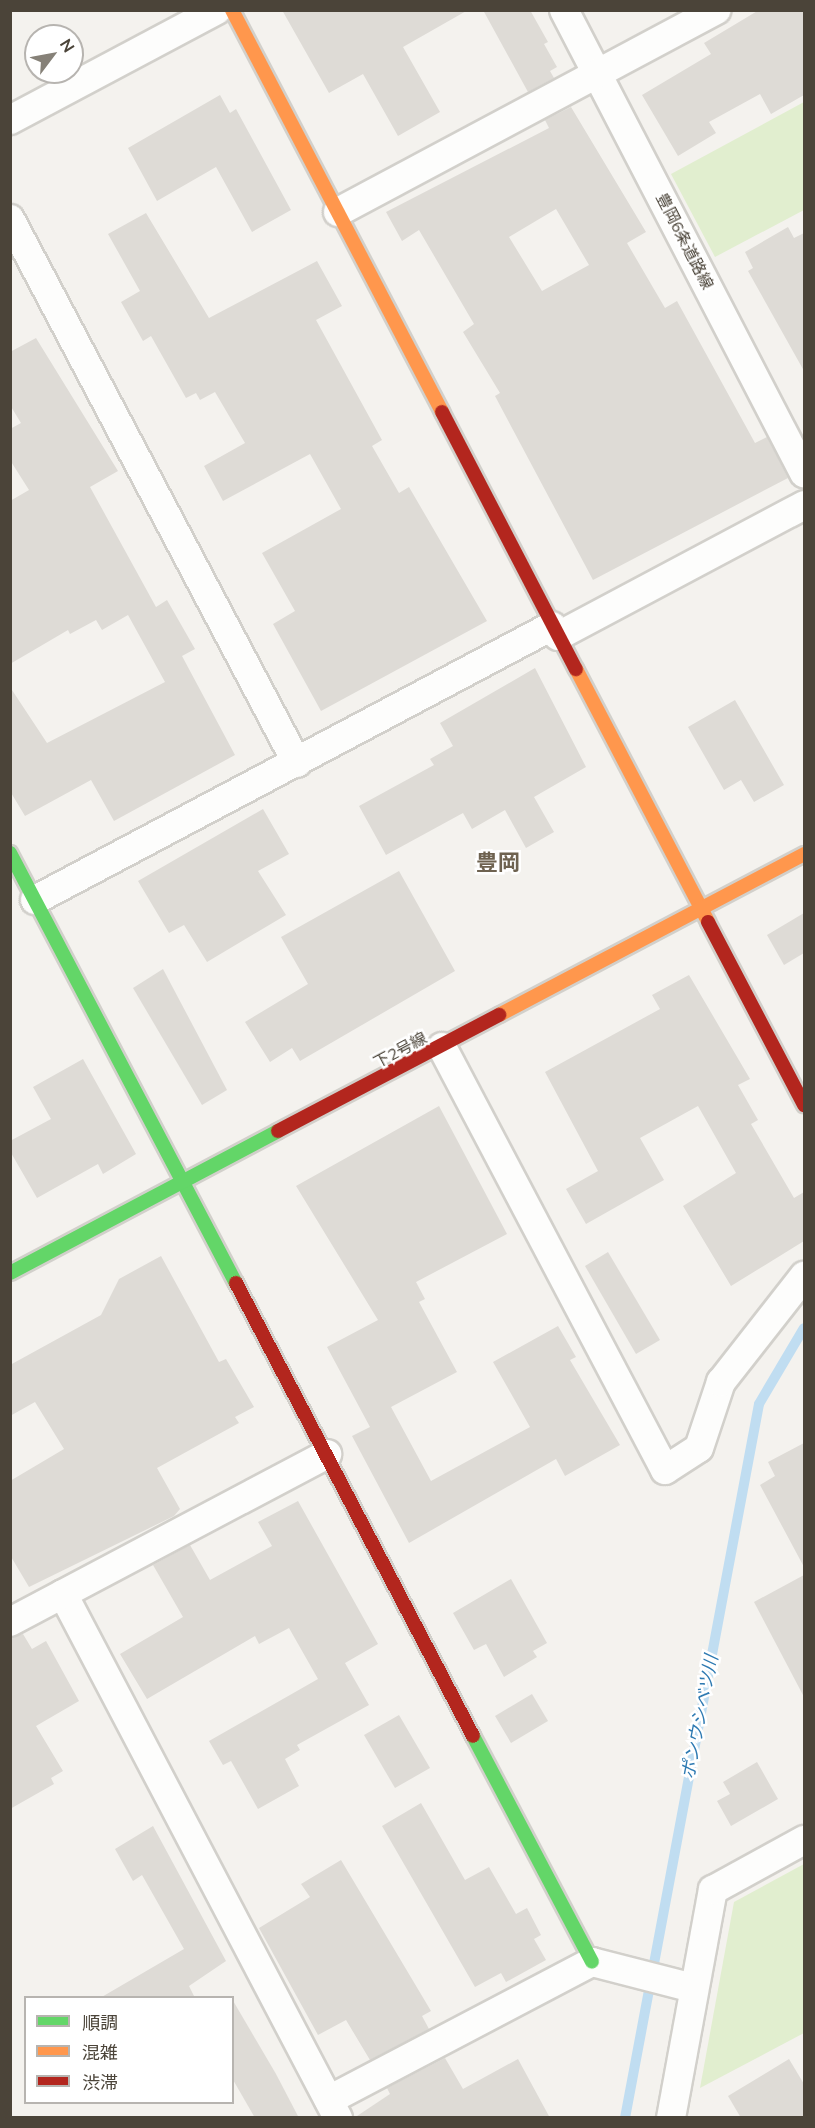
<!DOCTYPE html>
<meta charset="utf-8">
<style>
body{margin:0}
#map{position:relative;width:815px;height:2128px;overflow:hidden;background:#f4f2ee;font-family:Mulish,"Noto Sans JP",sans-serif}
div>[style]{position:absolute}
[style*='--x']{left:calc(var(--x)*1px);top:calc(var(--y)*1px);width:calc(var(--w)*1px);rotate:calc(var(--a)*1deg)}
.green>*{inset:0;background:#e1eecf}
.stream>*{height:10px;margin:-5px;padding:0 5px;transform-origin:5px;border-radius:5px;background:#c0ddf1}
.building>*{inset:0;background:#dedbd6}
.roads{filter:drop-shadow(2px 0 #d2d0cb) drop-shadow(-2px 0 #d2d0cb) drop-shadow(0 2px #d2d0cb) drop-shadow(0 -2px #d2d0cb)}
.street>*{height:28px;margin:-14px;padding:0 14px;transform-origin:14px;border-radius:14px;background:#fdfdfc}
.fast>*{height:14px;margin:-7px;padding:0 7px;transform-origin:7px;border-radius:7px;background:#63d668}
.slow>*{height:14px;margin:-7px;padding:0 7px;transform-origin:7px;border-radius:7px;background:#ff974d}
.jam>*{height:14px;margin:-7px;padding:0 7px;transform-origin:7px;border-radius:7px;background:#b3261e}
span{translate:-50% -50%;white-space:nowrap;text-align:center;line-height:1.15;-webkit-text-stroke:5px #fff;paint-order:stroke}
.street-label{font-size:16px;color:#4b4439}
.water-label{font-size:18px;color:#2e7ab2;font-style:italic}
.district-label{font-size:22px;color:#6e6250;font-weight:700}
.frame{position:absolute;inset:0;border:12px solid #4b4439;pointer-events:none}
.legend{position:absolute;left:24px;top:1996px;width:210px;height:108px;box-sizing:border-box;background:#fff;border:2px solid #b7b4b0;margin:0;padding:8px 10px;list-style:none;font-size:18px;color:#4b4439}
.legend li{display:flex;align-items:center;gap:12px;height:30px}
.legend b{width:30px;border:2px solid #b7b4b0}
.north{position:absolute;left:24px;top:24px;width:60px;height:60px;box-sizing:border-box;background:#fff;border:2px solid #b7b4b0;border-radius:50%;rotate:58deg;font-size:16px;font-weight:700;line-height:24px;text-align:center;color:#4b4439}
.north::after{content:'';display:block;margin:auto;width:21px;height:27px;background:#868178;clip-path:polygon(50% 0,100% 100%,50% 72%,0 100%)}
</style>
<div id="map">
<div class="green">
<i style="clip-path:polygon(804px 102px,804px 210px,715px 257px,671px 174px)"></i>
<i style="clip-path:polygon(804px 1864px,804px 2033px,700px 2088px,734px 1902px)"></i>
</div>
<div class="stream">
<i style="--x:625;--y:2118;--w:726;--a:-79.37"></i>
<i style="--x:759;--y:1404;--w:88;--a:-59.4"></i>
</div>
<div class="building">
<i style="clip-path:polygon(282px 10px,468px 10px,403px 47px,440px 112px,398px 136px,363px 74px,329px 93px)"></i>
<i style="clip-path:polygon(483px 10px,530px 10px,548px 42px,544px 44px,557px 67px,550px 71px,554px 78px,528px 92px)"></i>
<i style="clip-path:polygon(759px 10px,804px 10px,804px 95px,771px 114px,760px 94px,709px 122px,716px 133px,678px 156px,642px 95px,711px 54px,704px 43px)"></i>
<i style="clip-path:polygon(220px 95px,230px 113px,236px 109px,291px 210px,252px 232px,216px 167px,157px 201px,128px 148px)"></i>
<i style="clip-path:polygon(evenodd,571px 107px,646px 232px,627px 243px,665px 308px,677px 301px,755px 443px,767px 437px,788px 478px,593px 580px,495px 396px,500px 393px,463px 332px,474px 324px,419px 230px,402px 241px,386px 212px,549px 128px,545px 120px,571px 107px,556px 209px,589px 265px,542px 291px,509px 237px,556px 209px)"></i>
<i style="clip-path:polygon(146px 213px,209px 318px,317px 261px,342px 306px,316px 320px,382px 440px,372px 446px,399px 493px,409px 487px,487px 621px,321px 711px,273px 624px,295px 611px,262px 553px,341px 509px,310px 454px,223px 501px,204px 466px,245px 443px,215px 392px,200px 400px,196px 393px,186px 398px,151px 336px,143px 341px,121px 302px,140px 291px,108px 234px)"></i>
<i style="clip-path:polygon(788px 227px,794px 238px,804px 233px,804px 371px,748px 271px,753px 268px,745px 252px)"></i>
<i style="clip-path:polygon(36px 338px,118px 471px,90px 487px,156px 607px,167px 600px,195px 649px,182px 656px,235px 755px,114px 821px,91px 780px,25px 816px,10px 791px,10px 687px,47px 743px,165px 682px,128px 615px,102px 630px,96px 620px,70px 634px,68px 630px,10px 664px,10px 501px,29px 490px,10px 460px,10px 429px,21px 423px,10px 405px,10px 352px)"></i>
<i style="clip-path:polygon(535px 668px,586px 767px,534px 797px,554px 832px,526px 848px,505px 810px,472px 829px,463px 813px,386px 855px,359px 806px,434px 765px,430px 759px,453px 746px,440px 723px)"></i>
<i style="clip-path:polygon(735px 700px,784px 785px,754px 802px,741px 780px,724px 790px,688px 727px)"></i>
<i style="clip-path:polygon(263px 809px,289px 854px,258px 871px,286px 915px,207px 962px,184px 925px,169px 933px,138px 881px)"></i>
<i style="clip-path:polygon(399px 871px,455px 971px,300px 1061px,292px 1048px,270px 1062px,245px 1022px,308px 984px,281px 937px)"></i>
<i style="clip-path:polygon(804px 913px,804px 953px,784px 965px,767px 935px)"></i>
<i style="clip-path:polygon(163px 969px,227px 1090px,202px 1105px,133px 988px)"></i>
<i style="clip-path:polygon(689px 975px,750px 1079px,738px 1085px,758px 1120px,751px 1124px,794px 1198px,804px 1192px,804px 1241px,731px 1286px,683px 1206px,736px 1173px,698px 1106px,640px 1138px,664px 1180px,586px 1224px,566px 1189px,598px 1171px,545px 1072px,660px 1009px,652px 995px)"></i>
<i style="clip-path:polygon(83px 1059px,136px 1154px,103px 1174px,98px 1164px,37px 1198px,10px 1151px,10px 1141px,51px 1119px,33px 1087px)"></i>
<i style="clip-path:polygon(439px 1106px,507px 1234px,416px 1282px,425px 1299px,419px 1302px,457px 1372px,391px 1407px,431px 1481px,530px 1427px,493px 1362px,558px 1326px,576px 1357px,570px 1360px,620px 1445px,565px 1476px,556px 1459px,409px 1543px,352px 1436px,370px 1427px,327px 1347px,378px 1320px,296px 1186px)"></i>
<i style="clip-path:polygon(608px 1252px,660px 1340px,636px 1354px,585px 1266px)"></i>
<i style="clip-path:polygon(161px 1256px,219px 1362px,226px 1359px,254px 1407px,235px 1417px,239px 1423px,157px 1468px,180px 1509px,174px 1516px,29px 1587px,10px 1555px,10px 1481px,64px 1449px,35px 1402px,10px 1416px,10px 1365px,101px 1315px,119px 1279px)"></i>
<i style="clip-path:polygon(804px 1443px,804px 1567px,760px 1485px,775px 1476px,768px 1462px)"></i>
<i style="clip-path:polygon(298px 1501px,378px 1644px,345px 1663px,369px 1705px,297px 1745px,300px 1750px,285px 1759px,299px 1786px,258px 1809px,231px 1761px,223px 1765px,209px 1741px,318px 1679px,289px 1628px,259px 1644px,255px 1636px,147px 1699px,120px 1654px,183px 1617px,153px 1565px,190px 1545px,210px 1580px,272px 1546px,258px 1522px)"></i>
<i style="clip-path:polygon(804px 1575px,804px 1697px,754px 1602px)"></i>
<i style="clip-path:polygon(511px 1579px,547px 1643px,533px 1651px,537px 1657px,504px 1677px,486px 1644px,474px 1650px,453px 1613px)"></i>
<i style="clip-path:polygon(23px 1634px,32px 1649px,46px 1641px,79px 1701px,36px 1726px,63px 1771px,51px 1778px,54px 1784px,10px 1809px,10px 1638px)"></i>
<i style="clip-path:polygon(532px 1694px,548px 1721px,511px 1743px,495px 1716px)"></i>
<i style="clip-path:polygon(399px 1715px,430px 1768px,395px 1788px,364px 1735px)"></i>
<i style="clip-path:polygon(757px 1762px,778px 1799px,731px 1826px,717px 1801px,730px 1794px,723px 1782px)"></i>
<i style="clip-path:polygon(421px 1803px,465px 1880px,489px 1867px,516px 1914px,527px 1908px,541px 1935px,534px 1939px,546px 1960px,506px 1982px,501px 1973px,475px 1987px,382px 1826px)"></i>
<i style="clip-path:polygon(153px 1826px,226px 1961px,189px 1986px,195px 1998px,100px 1998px,184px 1949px,142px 1875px,133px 1881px,115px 1849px)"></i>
<i style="clip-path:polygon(341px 1860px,431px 2011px,422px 2016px,429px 2029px,370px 2060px,346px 2020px,318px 2035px,259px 1928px,310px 1897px,301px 1884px)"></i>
<i style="clip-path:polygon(232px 1999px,276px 2074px,299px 2118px,255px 2118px,232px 2078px)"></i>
<i style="clip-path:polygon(445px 2058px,463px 2089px,518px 2059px,550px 2118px,354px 2118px,390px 2094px,387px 2088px)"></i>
<i style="clip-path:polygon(789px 2059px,804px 2084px,804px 2118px,741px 2118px,728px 2096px)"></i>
</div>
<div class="roads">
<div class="street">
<i style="--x:564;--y:10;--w:522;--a:62.6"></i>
<i style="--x:10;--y:120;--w:234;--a:-28"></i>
<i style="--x:338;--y:212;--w:429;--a:-28.1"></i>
<i style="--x:10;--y:219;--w:615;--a:62.19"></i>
<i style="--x:558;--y:636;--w:279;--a:-28"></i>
<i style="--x:35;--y:900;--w:585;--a:-27.92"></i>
<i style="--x:442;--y:1047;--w:478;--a:62.2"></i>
<i style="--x:665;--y:1470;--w:40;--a:-32.9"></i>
<i style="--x:699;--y:1448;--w:70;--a:-71.6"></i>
<i style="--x:721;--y:1382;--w:135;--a:-51.9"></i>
<i style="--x:63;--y:1594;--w:592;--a:62.31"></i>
<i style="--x:10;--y:1622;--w:359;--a:-27.9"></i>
<i style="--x:329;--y:2100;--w:297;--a:-27.7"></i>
<i style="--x:592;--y:1962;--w:104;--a:14.4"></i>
<i style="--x:671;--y:2118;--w:232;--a:-79.6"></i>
<i style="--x:713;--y:1890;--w:104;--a:-28.8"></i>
</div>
<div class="fast">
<i style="--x:10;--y:853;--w:486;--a:62.3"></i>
<i style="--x:10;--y:1273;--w:303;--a:-27.9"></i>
<i style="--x:473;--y:1736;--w:255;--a:62.2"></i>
</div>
<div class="slow">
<i style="--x:232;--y:10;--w:454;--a:62.4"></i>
<i style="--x:576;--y:669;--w:285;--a:62.4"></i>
<i style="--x:499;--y:1015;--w:345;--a:-27.8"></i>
</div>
<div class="jam">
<i style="--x:442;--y:412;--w:290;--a:62.5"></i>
<i style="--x:708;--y:922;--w:207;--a:62.3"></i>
<i style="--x:278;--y:1131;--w:250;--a:-27.7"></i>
<i style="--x:236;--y:1283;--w:511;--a:62.38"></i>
</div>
</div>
<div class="street-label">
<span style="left:685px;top:241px;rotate:63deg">豊岡6条道路線</span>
<span style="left:400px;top:1050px;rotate:-28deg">下2号線</span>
</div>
<div class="water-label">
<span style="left:700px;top:1717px;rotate:-79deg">ポンウシベツ川</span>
</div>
<div class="district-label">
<span style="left:498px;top:863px">豊岡</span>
</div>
<div class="frame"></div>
<ul class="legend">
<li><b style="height:8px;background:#63d668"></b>順調</li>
<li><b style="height:8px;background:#ff974d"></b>混雑</li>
<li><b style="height:8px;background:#b3261e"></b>渋滞</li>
</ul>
<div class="north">N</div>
</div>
